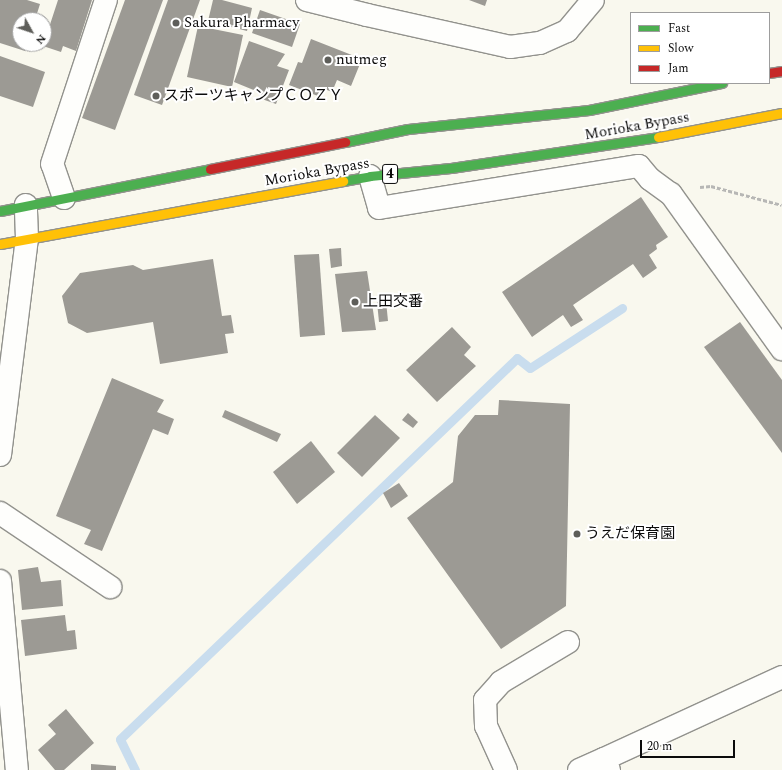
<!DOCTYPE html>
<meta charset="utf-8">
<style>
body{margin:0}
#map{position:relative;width:782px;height:770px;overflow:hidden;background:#f9f8ee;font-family:Spectral,"Noto Sans JP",serif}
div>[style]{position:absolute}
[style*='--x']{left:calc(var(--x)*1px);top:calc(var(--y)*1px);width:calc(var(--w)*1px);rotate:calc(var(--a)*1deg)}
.stream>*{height:9px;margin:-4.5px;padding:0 4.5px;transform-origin:4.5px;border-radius:4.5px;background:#c9ddee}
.building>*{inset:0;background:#9c9a94}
.path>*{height:2.5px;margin-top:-1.25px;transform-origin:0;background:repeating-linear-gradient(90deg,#b7b7b5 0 4px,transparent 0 6px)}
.roads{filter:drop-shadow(1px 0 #92928d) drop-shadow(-1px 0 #92928d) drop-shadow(0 1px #92928d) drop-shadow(0 -1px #92928d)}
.street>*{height:22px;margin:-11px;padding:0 11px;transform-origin:11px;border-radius:11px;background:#fefefc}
.fast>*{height:9px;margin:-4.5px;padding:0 4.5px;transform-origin:4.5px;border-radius:4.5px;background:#4caf50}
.slow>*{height:9px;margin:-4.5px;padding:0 4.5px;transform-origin:4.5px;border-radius:4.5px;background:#ffc107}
.jam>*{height:9px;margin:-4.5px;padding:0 4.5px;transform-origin:4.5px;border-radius:4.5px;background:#c62828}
.dots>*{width:11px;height:11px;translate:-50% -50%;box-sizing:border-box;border:2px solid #fff;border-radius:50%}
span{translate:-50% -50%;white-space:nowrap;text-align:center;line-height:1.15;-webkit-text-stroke:4px #fff;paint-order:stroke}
.shield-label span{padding:1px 3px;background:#fff;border:1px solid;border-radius:3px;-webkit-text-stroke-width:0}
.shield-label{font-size:14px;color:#0b0b0b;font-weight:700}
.poi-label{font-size:15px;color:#0b0b0b}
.left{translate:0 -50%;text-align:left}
.street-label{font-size:15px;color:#0b0b0b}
.legend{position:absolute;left:630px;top:12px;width:140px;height:72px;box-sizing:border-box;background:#fff;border:1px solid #9d9d9d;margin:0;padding:5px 7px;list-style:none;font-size:12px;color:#0b0b0b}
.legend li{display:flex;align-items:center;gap:8px;height:20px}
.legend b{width:20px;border:1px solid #9d9d9d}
.north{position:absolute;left:12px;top:12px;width:40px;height:40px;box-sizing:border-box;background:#fff;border:1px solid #9d9d9d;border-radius:50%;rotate:130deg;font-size:11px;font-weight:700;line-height:16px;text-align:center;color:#0b0b0b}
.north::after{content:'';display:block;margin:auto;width:14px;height:18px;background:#5e5e5a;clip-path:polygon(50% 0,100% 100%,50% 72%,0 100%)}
.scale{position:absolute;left:640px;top:740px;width:95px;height:18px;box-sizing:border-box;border:2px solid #0b0b0b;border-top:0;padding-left:5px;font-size:12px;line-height:14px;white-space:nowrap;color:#0b0b0b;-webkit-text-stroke:3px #fff;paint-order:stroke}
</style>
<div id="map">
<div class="stream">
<i style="--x:135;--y:770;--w:34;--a:-116"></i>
<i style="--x:120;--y:739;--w:550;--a:-43.82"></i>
<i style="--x:517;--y:358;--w:16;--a:38"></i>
<i style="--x:530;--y:368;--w:110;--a:-33.1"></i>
</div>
<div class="building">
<i style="clip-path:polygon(0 0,27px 0,40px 4px,35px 20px,20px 20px,20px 44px,27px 44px,25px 51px,0 43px)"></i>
<i style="clip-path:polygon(58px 0,92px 0,76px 51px,63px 46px,61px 52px,43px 46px)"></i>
<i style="clip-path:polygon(125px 0,163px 0,115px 130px,82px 118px)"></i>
<i style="clip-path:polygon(168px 0,200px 0,162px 105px,134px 95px)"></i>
<i style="clip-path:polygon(213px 0,222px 0,252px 8px,247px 31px,208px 21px)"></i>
<i style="clip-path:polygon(469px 0,487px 0,485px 6px)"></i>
<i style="clip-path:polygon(260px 10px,300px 24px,292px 47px,252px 33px)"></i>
<i style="clip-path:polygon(198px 26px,243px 35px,232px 87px,187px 77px)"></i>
<i style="clip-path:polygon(311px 39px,362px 59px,351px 86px,337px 80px,332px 92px,322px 88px,318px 96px,289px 85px,298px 62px,302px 63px)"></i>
<i style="clip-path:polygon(249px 41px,285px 54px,277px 66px,289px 70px,276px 104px,259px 98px,261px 93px,234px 82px)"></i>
<i style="clip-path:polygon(0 56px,45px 72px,33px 107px,0 96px)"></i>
<i style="clip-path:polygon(641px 197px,668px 237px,656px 245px,657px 249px,649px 255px,657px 268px,643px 278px,633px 264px,573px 305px,583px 320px,571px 327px,563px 315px,532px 337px,502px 292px)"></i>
<i style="clip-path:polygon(341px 248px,342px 266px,331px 268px,329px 249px)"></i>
<i style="clip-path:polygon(319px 254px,325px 335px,300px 337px,294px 255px)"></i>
<i style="clip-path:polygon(213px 259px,222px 316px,231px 315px,234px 333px,225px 334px,228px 353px,160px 364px,153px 322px,87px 333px,68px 323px,62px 296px,80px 273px,133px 265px,143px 270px)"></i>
<i style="clip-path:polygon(367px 271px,376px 330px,342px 332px,335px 274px)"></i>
<i style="clip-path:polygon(386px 301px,388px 321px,379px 322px,377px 302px)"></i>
<i style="clip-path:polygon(740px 322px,782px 380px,782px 453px,704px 347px)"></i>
<i style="clip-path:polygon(452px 327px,471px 347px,464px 355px,476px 366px,437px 402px,406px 370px)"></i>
<i style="clip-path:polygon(112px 378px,164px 400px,157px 412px,174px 419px,168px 435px,153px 429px,102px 551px,84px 544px,91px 530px,56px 516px)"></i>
<i style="clip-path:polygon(499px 400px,570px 404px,566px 606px,501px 649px,407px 518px,453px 482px,458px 436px,475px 415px,498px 415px)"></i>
<i style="clip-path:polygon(225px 410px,281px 434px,277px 442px,222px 417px)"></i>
<i style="clip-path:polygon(408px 413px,418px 422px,413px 428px,402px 420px)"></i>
<i style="clip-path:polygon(375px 415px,400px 438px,362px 477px,337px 453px)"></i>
<i style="clip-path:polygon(311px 441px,335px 472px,297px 504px,273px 472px)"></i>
<i style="clip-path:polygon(399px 483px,408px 496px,391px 508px,383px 493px)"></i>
<i style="clip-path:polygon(38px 567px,41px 582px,61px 580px,63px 606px,22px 610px,18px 570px)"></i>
<i style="clip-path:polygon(65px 615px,67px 631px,75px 630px,77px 649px,25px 656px,21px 620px)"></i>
<i style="clip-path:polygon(66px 709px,94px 743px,64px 770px,55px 770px,38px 750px,56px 734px,48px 725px)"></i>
<i style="clip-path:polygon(91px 764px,116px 766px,116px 770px,91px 770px)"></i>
</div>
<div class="path">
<i style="--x:700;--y:187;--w:11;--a:-5"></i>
<i style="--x:711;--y:186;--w:73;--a:15"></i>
</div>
<div class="roads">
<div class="street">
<i style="--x:307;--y:0;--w:62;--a:14"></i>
<i style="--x:367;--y:15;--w:147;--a:12.6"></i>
<i style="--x:510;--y:47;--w:30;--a:-8"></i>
<i style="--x:540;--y:43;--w:30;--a:-24"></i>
<i style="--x:567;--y:31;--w:40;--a:-50"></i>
<i style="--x:370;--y:176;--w:33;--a:74"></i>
<i style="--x:379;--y:208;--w:263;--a:-9.2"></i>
<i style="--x:639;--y:166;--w:17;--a:50"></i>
<i style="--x:650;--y:179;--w:26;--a:36"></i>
<i style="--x:671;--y:194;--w:191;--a:54.4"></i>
<i style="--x:64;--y:198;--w:36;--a:-109"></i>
<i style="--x:52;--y:164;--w:173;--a:-71.8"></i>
<i style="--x:0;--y:455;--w:218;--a:-82.9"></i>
<i style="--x:27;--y:239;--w:34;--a:-92"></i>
<i style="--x:0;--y:513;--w:133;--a:33.9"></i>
<i style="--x:0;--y:581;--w:190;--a:84.9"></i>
<i style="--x:506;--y:770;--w:48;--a:-114.4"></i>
<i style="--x:486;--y:726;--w:26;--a:-92"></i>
<i style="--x:485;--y:700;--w:24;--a:-48"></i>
<i style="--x:501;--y:682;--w:78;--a:-30.8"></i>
<i style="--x:579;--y:770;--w:27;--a:-24"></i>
<i style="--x:609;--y:770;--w:12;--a:-114"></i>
<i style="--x:604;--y:759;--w:196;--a:-24.7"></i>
</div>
<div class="fast">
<i style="--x:345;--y:142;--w:64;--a:-11.7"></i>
<i style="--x:408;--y:129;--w:182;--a:-6"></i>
<i style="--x:589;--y:110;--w:136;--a:-11.5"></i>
<i style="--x:343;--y:181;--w:27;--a:-10"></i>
<i style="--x:370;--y:176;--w:81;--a:-5.6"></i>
<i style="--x:451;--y:168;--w:209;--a:-8.5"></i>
<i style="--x:0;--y:211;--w:214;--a:-11.3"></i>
</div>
<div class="slow">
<i style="--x:658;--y:137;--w:126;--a:-11"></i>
<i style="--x:0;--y:244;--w:349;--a:-10.4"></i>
</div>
<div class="jam">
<i style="--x:769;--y:73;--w:13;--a:-9"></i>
<i style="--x:210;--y:169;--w:138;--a:-11.3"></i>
</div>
</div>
<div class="dots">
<i style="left:176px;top:23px;background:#5e5e5a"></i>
<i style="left:328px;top:60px;background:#5e5e5a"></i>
<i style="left:156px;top:96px;background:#5e5e5a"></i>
<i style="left:355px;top:302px;background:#5e5e5a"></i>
<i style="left:577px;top:534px;background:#5e5e5a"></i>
</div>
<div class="shield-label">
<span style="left:390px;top:174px">4</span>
</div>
<div class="poi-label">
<span class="left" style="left:184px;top:23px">Sakura Pharmacy</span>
<span class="left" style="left:336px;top:60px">nutmeg</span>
<span class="left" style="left:164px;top:96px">スポーツキャンプＣＯＺＹ</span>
<span class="left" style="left:363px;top:302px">上田交番</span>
<span class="left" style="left:585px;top:534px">うえだ保育園</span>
</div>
<div class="street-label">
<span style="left:637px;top:126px;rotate:-10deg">Morioka Bypass</span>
<span style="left:317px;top:172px;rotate:-10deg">Morioka Bypass</span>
</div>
<ul class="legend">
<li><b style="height:5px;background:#4caf50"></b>Fast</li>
<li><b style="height:5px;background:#ffc107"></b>Slow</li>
<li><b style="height:5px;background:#c62828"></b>Jam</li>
</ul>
<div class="north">N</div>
<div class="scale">20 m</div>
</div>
